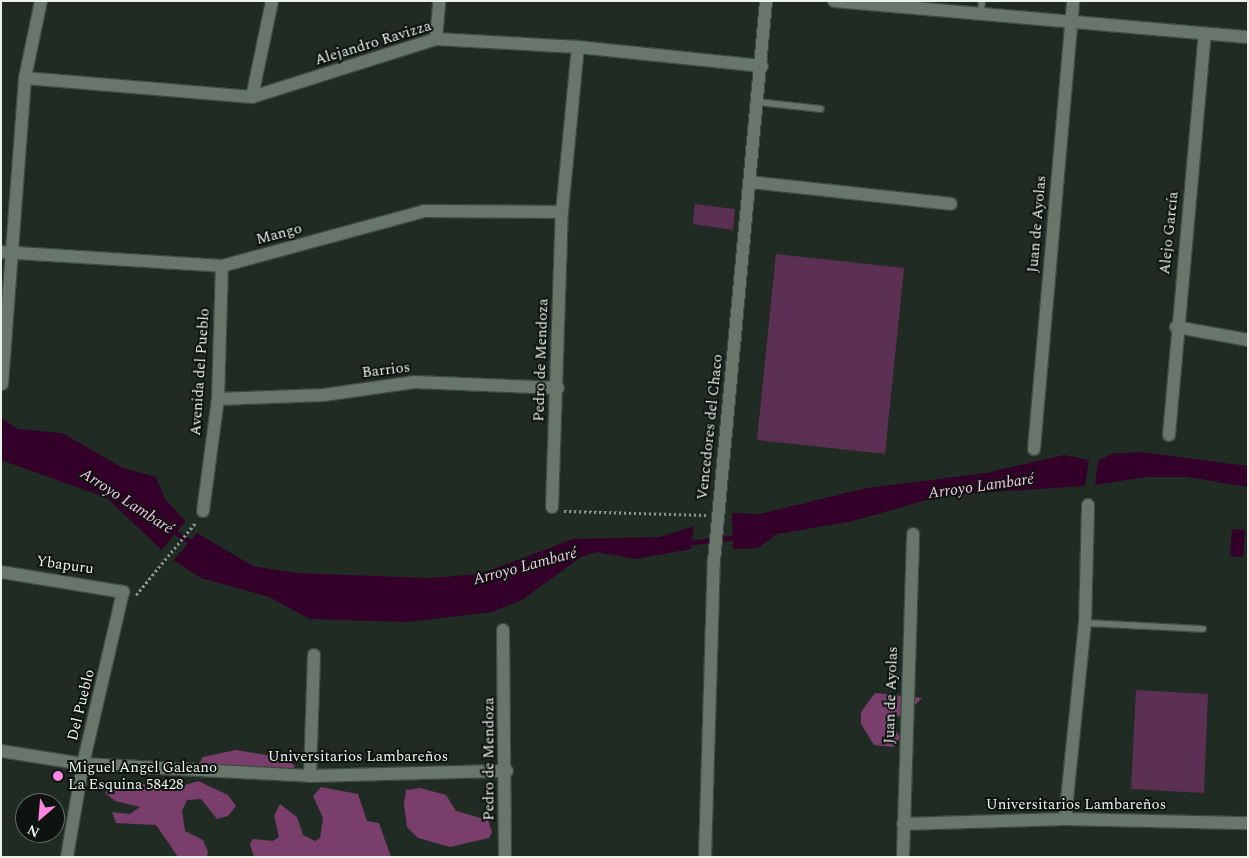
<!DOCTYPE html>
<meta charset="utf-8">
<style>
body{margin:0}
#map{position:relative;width:1249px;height:858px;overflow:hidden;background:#202c23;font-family:Spectral,serif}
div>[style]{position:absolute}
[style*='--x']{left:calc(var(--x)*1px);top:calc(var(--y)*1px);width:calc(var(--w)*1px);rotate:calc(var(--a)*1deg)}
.green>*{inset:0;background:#5c3052}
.forest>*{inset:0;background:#793e6c}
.water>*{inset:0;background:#33002a}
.pier>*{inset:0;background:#202c23}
.stream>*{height:4.5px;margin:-2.25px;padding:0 2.25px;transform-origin:2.25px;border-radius:2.25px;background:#33002a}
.path>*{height:2.5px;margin-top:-1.25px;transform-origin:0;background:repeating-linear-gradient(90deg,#8c968f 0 2.5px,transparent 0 5px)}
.roads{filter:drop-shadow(1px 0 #3f4a42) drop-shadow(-1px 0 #3f4a42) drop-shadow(0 1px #3f4a42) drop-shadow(0 -1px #3f4a42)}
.service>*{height:6px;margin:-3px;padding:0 3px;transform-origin:3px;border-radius:3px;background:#68766b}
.minor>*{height:12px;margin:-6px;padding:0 6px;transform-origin:6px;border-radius:6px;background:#68766b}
.tertiary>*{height:12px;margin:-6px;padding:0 6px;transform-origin:6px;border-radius:6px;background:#68766b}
.dots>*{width:14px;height:14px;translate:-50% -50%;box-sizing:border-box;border:2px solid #0e130f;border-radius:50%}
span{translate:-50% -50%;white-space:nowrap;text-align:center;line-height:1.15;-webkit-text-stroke:4px #0e130f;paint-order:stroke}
.street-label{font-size:15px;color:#eaf2ec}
.poi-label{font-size:15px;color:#eaf2ec}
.left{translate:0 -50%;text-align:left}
.water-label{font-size:16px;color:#f8c2e9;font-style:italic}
.frame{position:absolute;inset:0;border:2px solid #eaf2ec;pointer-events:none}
.north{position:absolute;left:15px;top:793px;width:50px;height:50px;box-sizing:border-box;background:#0e130f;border:1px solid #666c67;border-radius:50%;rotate:207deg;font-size:14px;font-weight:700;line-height:20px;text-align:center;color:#eaf2ec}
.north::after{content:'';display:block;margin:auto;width:18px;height:22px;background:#fd86e2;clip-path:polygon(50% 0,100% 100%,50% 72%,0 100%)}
</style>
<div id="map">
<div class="green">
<i style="clip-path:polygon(695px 204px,735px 209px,733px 230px,693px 224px)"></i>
<i style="clip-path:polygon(776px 254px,904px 268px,885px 454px,757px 440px)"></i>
<i style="clip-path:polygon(1136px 690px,1208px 694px,1204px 793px,1131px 789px)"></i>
</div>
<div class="forest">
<i style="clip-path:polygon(875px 693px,922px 698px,906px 714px,887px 719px,900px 737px,894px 747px,874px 745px,861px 724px,861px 712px)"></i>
<i style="clip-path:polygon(236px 750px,285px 758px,295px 766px,291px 771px,197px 767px,203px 757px)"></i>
<i style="clip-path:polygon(119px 780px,173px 789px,198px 781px,228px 795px,236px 806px,228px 816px,217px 819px,201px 799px,187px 800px,182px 811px,185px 831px,203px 840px,208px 852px,207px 857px,178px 857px,156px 825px,116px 823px,112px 812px,130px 814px,140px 807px,115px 801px,105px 793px)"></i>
<i style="clip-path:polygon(321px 787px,358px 794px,367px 821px,379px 823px,391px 857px,254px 857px,250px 844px,253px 839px,273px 841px,279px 837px,274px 816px,280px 804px,297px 817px,303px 835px,315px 841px,320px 838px,323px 818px,313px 796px)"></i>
<i style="clip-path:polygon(420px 788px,446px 795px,456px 811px,488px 820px,492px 832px,489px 838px,450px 847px,418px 838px,407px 827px,404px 804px,406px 790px)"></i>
</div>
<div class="water">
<i style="clip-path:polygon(1px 418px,18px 429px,62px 433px,123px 468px,156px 477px,165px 499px,186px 522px,163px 551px,107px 498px,1px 460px)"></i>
<i style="clip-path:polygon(1140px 452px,1248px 466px,1248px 487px,1188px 477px,1146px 477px,1095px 485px,1098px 460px,1112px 454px)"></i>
<i style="clip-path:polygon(1064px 455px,1089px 460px,1085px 486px,944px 495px,853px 521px,777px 534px,758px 548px,733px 549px,732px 513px,759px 514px,867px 488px,986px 473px)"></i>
<i style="clip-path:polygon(694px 526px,691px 549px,635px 559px,597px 552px,581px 557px,522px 600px,492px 612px,407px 622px,310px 619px,269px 597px,201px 578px,173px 560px,195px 532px,253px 566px,296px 573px,430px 578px,480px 574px,573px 539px,660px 537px)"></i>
<i style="clip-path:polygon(1232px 529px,1245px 530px,1243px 557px,1230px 556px)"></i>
</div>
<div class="pier">
<i style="clip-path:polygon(187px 519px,172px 544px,164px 553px,160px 552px)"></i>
<i style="clip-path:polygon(193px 531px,198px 532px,172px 562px,171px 559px)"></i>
</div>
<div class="stream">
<i style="--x:173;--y:531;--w:22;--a:32"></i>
<i style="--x:687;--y:543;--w:50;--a:-6.8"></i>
</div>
<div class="path">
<i style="--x:564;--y:511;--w:142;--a:1.6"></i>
<i style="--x:136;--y:595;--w:94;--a:-50.6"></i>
</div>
<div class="roads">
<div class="service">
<i style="--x:981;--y:14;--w:13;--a:-86"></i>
<i style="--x:758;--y:102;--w:63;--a:6.3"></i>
<i style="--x:1085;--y:623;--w:118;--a:2.9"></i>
</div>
<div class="minor">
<i style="--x:834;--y:1;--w:416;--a:5"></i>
<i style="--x:436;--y:39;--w:38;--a:-85"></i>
<i style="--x:25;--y:78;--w:228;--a:4.8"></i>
<i style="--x:252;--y:97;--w:193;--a:-17.5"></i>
<i style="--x:436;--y:39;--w:142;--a:3.2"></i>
<i style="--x:578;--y:47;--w:185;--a:5.9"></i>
<i style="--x:252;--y:97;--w:98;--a:-78.2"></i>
<i style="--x:750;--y:182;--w:202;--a:6.2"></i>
<i style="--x:1;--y:252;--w:221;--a:3.6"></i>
<i style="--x:222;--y:266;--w:209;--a:-15.2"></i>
<i style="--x:424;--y:211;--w:138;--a:0.4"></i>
<i style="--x:1176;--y:327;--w:73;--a:10.2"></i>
<i style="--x:2;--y:384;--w:307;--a:-85.7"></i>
<i style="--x:25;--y:78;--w:79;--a:-78.3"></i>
<i style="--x:218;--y:399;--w:106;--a:-2.2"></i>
<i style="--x:324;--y:395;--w:92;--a:-8.1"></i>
<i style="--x:415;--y:382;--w:143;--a:2.4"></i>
<i style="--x:1169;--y:435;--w:402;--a:-84.9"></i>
<i style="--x:1034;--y:449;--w:450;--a:-85"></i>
<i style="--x:552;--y:507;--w:295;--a:-88.1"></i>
<i style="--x:562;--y:212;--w:166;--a:-84.5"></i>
<i style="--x:203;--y:511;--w:113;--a:-82.4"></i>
<i style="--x:218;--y:399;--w:133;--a:-88.3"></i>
<i style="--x:1;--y:572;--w:124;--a:9.3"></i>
<i style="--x:123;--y:592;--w:177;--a:103.1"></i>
<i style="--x:83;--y:764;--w:227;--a:3"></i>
<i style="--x:310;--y:776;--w:197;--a:-1.5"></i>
<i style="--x:503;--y:630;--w:227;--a:89.5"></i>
<i style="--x:310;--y:776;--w:121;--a:-88.1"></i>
<i style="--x:1065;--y:819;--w:197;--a:-84.2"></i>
<i style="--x:1085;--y:623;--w:118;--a:-88.5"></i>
<i style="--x:903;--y:824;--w:162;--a:-1.8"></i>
<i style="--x:1065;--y:819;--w:183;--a:1.3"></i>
<i style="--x:903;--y:857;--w:323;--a:-88.2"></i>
</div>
<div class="tertiary">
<i style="--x:1;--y:751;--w:83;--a:9"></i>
<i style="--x:83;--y:764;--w:94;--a:99.8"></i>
<i style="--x:705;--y:857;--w:296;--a:-88.3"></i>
<i style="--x:714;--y:561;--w:562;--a:-84.69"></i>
</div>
</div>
<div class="dots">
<i style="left:58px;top:776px;background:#fd86e2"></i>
</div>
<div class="street-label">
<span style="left:373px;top:43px;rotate:-17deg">Alejandro Ravizza</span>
<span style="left:1037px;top:224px;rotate:-85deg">Juan de Ayolas</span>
<span style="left:1169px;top:233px;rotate:-84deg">Alejo García</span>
<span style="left:279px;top:234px;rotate:-15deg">Mango</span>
<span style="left:541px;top:360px;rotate:-88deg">Pedro de Mendoza</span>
<span style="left:386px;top:370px;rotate:-7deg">Barrios</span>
<span style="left:200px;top:372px;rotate:-86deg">Avenida del Pueblo</span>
<span style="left:710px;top:427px;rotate:-84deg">Vencedores del Chaco</span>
<span style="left:65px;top:565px;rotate:8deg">Ybapuru</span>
<span style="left:891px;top:695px;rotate:-88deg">Juan de Ayolas</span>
<span style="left:81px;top:705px;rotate:-76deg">Del Pueblo</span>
<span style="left:358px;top:757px">Universitarios Lambareños</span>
<span style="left:489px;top:759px;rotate:-90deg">Pedro de Mendoza</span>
<span style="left:1076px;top:805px">Universitarios Lambareños</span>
</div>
<div class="poi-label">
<span class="left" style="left:68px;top:776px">Miguel Angel Galeano<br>La Esquina 58428</span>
</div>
<div class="water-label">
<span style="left:981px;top:486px;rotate:-8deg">Arroyo Lambaré</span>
<span style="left:127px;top:501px;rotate:33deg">Arroyo Lambaré</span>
<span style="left:525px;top:566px;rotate:-15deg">Arroyo Lambaré</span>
</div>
<div class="frame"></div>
<div class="north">N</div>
</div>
